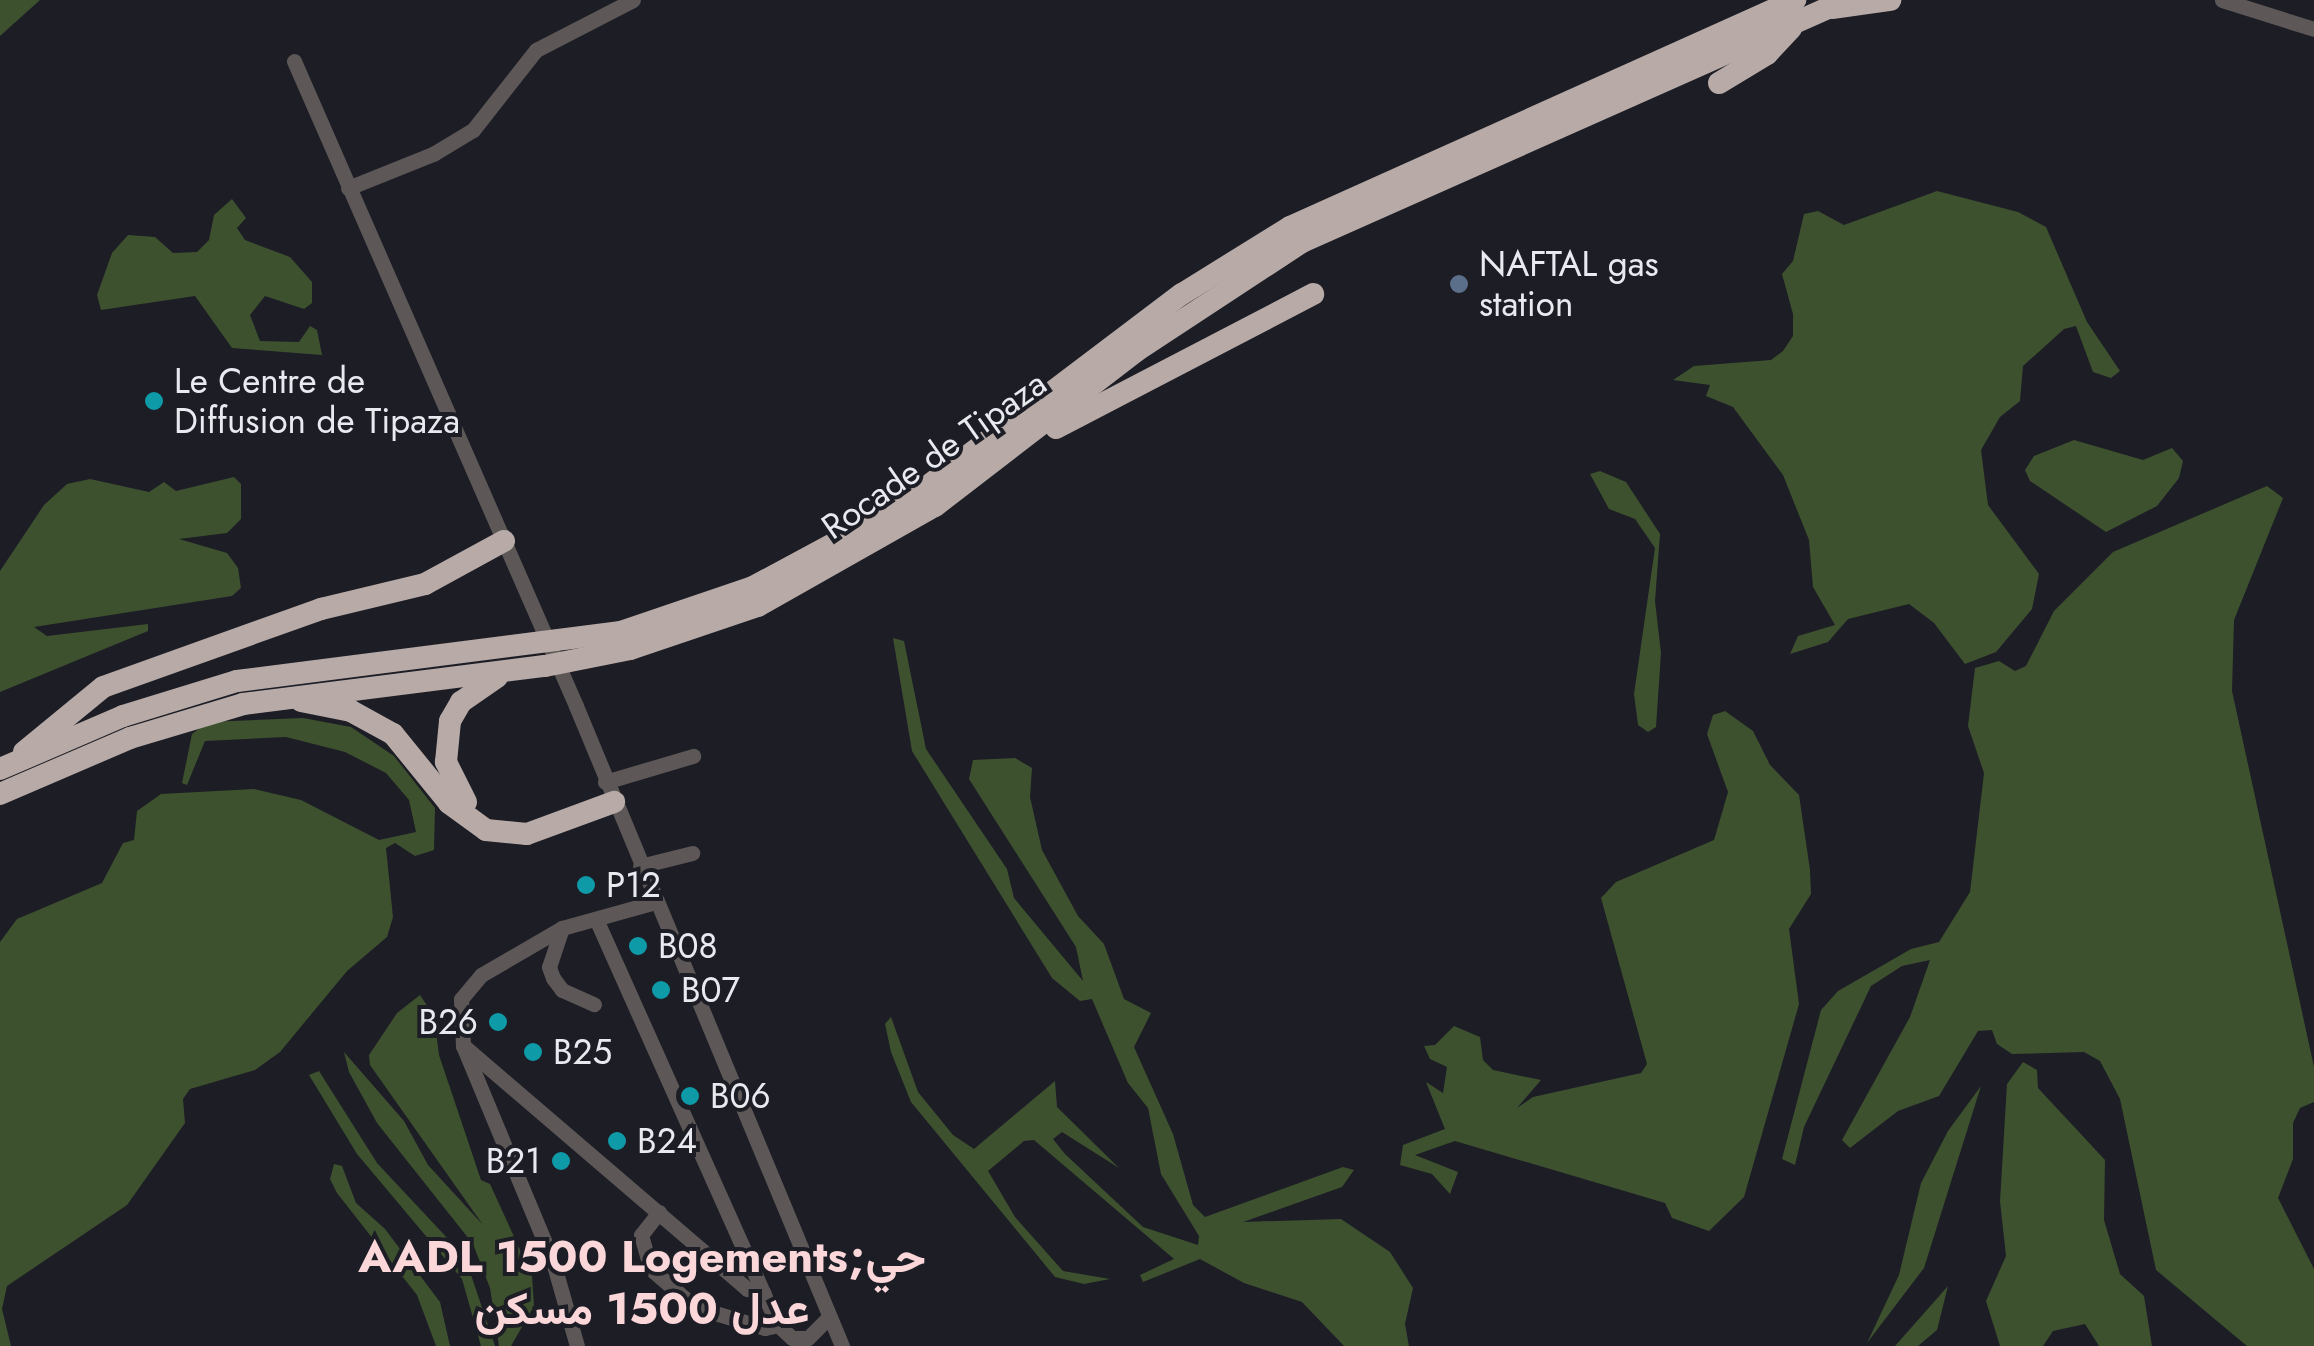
<!DOCTYPE html>
<meta charset="utf-8">
<style>
body{margin:0}
#map{position:relative;width:2314px;height:1346px;overflow:hidden;background:#1c1d25;font-family:Jost,Vazirmatn,sans-serif}
div>[style]{position:absolute}
[style*='--x']{left:calc(var(--x)*1px);top:calc(var(--y)*1px);width:calc(var(--w)*1px);rotate:calc(var(--a)*1deg)}
.forest>*{inset:0;background:#3e512f}
.minor>*{height:15px;margin:-7.5px;padding:0 7.5px;transform-origin:7.5px;border-radius:7.5px;background:#5d5857}
.highway>*{height:22px;margin:-11px;padding:0 11px;transform-origin:11px;border-radius:11px;background:#b7aaa7}
.dots>*{width:28px;height:28px;translate:-50% -50%;box-sizing:border-box;border:5px solid #1c1d25;border-radius:50%}
span{translate:-50% -50%;white-space:nowrap;text-align:center;line-height:1.15;-webkit-text-stroke:8px #1c1d25;paint-order:stroke}
.poi-label{font-size:35px;color:#e9eaf0}
.left{translate:0 -50%;text-align:left}
.right{translate:-100% -50%;text-align:right}
.street-label{font-size:35px;color:#e9eaf0}
.district-label{font-size:45px;color:#fbd7da;font-weight:700}
</style>
<div id="map">
<div class="forest">
<i style="clip-path:polygon(0 0,40px 0,0 36px)"></i>
<i style="clip-path:polygon(1937px 191px,2018px 212px,2046px 227px,2087px 322px,2120px 371px,2111px 378px,2093px 372px,2076px 326px,2064px 329px,2023px 366px,2020px 401px,2000px 417px,1981px 450px,1988px 505px,2039px 574px,2032px 609px,1996px 652px,1965px 664px,1934px 623px,1909px 604px,1848px 619px,1828px 642px,1790px 654px,1798px 636px,1835px 625px,1813px 587px,1809px 540px,1783px 475px,1733px 407px,1706px 396px,1710px 385px,1673px 380px,1694px 366px,1771px 360px,1783px 351px,1793px 336px,1793px 314px,1782px 274px,1793px 261px,1804px 214px,1818px 211px,1844px 225px)"></i>
<i style="clip-path:polygon(232px 199px,246px 218px,237px 228px,245px 240px,290px 257px,312px 282px,312px 303px,304px 309px,265px 296px,250px 315px,260px 341px,299px 342px,310px 326px,317px 330px,322px 355px,232px 348px,195px 296px,101px 310px,97px 295px,112px 253px,128px 235px,155px 237px,173px 253px,197px 252px,209px 240px,214px 215px)"></i>
<i style="clip-path:polygon(2074px 440px,2143px 460px,2172px 448px,2183px 461px,2179px 478px,2157px 506px,2106px 532px,2030px 481px,2025px 470px,2034px 456px)"></i>
<i style="clip-path:polygon(1600px 471px,1626px 482px,1660px 534px,1655px 601px,1661px 653px,1656px 727px,1648px 732px,1638px 725px,1634px 694px,1655px 548px,1635px 519px,1609px 509px,1590px 474px)"></i>
<i style="clip-path:polygon(234px 477px,241px 484px,241px 519px,227px 533px,179px 539px,227px 553px,238px 568px,241px 588px,232px 596px,34px 627px,47px 636px,148px 624px,148px 631px,0 692px,0 571px,44px 505px,67px 484px,90px 479px,149px 492px,164px 482px,176px 491px)"></i>
<i style="clip-path:polygon(2267px 486px,2283px 498px,2234px 620px,2232px 691px,2314px 1067px,2314px 1102px,2300px 1108px,2293px 1123px,2293px 1159px,2278px 1198px,2314px 1269px,2314px 1346px,2247px 1346px,2156px 1270px,2120px 1099px,2100px 1061px,2084px 1052px,2012px 1054px,1997px 1044px,1992px 1030px,1978px 1031px,1939px 1096px,1898px 1111px,1850px 1148px,1842px 1140px,1910px 1017px,1930px 960px,1902px 966px,1871px 986px,1804px 1127px,1795px 1165px,1782px 1159px,1821px 1010px,1838px 991px,1911px 949px,1939px 942px,1970px 892px,1984px 773px,1968px 726px,1975px 668px,1999px 661px,2015px 671px,2026px 666px,2054px 611px,2113px 552px)"></i>
<i style="clip-path:polygon(893px 638px,904px 641px,926px 749px,1007px 869px,1014px 898px,1083px 981px,1076px 947px,969px 779px,973px 760px,1015px 758px,1032px 768px,1030px 797px,1042px 850px,1078px 916px,1104px 944px,1124px 999px,1151px 1013px,1134px 1047px,1173px 1134px,1193px 1205px,1205px 1217px,1343px 1167px,1354px 1170px,1342px 1187px,1243px 1222px,1341px 1219px,1390px 1252px,1413px 1288px,1405px 1324px,1409px 1346px,1344px 1346px,1302px 1302px,1244px 1283px,1200px 1259px,1143px 1282px,1140px 1275px,1174px 1259px,1034px 1140px,1024px 1141px,988px 1171px,1015px 1217px,1063px 1271px,1110px 1279px,1084px 1284px,1055px 1277px,911px 1102px,891px 1052px,885px 1024px,891px 1017px,918px 1092px,953px 1135px,974px 1149px,1055px 1081px,1057px 1107px,1119px 1168px,1062px 1132px,1053px 1139px,1065px 1154px,1143px 1227px,1198px 1245px,1199px 1236px,1161px 1174px,1148px 1108px,1128px 1083px,1092px 999px,1080px 1001px,1052px 978px,912px 751px)"></i>
<i style="clip-path:polygon(1725px 711px,1753px 731px,1770px 765px,1799px 795px,1810px 870px,1811px 894px,1789px 929px,1799px 1004px,1744px 1197px,1709px 1231px,1672px 1218px,1665px 1203px,1455px 1141px,1415px 1155px,1458px 1172px,1450px 1194px,1432px 1174px,1400px 1165px,1403px 1145px,1445px 1129px,1426px 1082px,1443px 1093px,1447px 1067px,1430px 1059px,1424px 1046px,1435px 1045px,1454px 1026px,1480px 1037px,1483px 1060px,1493px 1070px,1541px 1080px,1517px 1108px,1533px 1097px,1641px 1073px,1647px 1064px,1601px 898px,1616px 882px,1714px 840px,1728px 792px,1707px 734px,1713px 715px)"></i>
<i style="clip-path:polygon(303px 718px,351px 727px,394px 756px,435px 808px,434px 850px,415px 856px,395px 843px,386px 848px,393px 917px,387px 937px,347px 971px,280px 1052px,255px 1070px,190px 1089px,183px 1099px,185px 1123px,127px 1205px,7px 1286px,2px 1309px,11px 1346px,0 1346px,0 942px,17px 919px,102px 883px,123px 843px,134px 840px,137px 811px,161px 794px,254px 789px,301px 800px,379px 840px,416px 832px,409px 800px,386px 773px,345px 752px,286px 737px,205px 741px,187px 785px,182px 783px,192px 734px,208px 722px)"></i>
<i style="clip-path:polygon(420px 995px,434px 1016px,439px 1055px,481px 1180px,490px 1184px,532px 1276px,534px 1306px,511px 1346px,499px 1346px,490px 1288px,473px 1244px,377px 1123px,349px 1072px,344px 1052px,404px 1121px,428px 1165px,483px 1225px,370px 1065px,369px 1055px,397px 1013px)"></i>
<i style="clip-path:polygon(2023px 1062px,2037px 1070px,2038px 1088px,2105px 1160px,2104px 1220px,2120px 1274px,2144px 1296px,2152px 1346px,2099px 1346px,2085px 1324px,2053px 1331px,2043px 1346px,2000px 1346px,1986px 1301px,2006px 1256px,2000px 1201px,2007px 1084px)"></i>
<i style="clip-path:polygon(319px 1071px,377px 1163px,465px 1257px,495px 1346px,481px 1346px,462px 1279px,357px 1154px,309px 1075px)"></i>
<i style="clip-path:polygon(1981px 1086px,1924px 1268px,1867px 1343px,1899px 1275px,1921px 1183px,1948px 1131px)"></i>
<i style="clip-path:polygon(334px 1164px,342px 1166px,356px 1203px,385px 1229px,440px 1302px,450px 1346px,436px 1346px,417px 1295px,337px 1193px,330px 1179px)"></i>
<i style="clip-path:polygon(1948px 1286px,1937px 1330px,1918px 1346px,1895px 1346px)"></i>
</div>
<div class="minor">
<i style="--x:2222;--y:0;--w:96;--a:17.5"></i>
<i style="--x:294;--y:61;--w:704;--a:66.38"></i>
<i style="--x:576;--y:706;--w:693;--a:67.43"></i>
<i style="--x:348;--y:188;--w:92;--a:-21.8"></i>
<i style="--x:433;--y:154;--w:47;--a:-31"></i>
<i style="--x:473;--y:130;--w:102;--a:-51.8"></i>
<i style="--x:536;--y:50;--w:109;--a:-27.3"></i>
<i style="--x:605;--y:782;--w:92;--a:-16.5"></i>
<i style="--x:640;--y:866;--w:54;--a:-14"></i>
<i style="--x:596;--y:919;--w:445;--a:65.9"></i>
<i style="--x:778;--y:1325;--w:19;--a:43"></i>
<i style="--x:792;--y:1338;--w:16;--a:0"></i>
<i style="--x:808;--y:1338;--w:30;--a:-45"></i>
<i style="--x:562;--y:928;--w:41;--a:108.4"></i>
<i style="--x:549;--y:967;--w:12;--a:70"></i>
<i style="--x:553;--y:978;--w:15;--a:53"></i>
<i style="--x:562;--y:990;--w:35;--a:24"></i>
<i style="--x:466;--y:1048;--w:370;--a:40.6"></i>
<i style="--x:747;--y:1289;--w:17;--a:13"></i>
<i style="--x:659;--y:1212;--w:29;--a:128"></i>
<i style="--x:641;--y:1235;--w:35;--a:74"></i>
<i style="--x:651;--y:1269;--w:49;--a:40.9"></i>
<i style="--x:688;--y:1301;--w:30;--a:24"></i>
<i style="--x:715;--y:1313;--w:52;--a:16.7"></i>
<i style="--x:765;--y:1328;--w:13;--a:-13"></i>
<i style="--x:577;--y:1346;--w:87;--a:-105.9"></i>
<i style="--x:553;--y:1262;--w:234;--a:-112.6"></i>
<i style="--x:463;--y:1046;--w:47;--a:-92.4"></i>
<i style="--x:461;--y:999;--w:31;--a:-50"></i>
<i style="--x:481;--y:975;--w:94;--a:-30.1"></i>
<i style="--x:562;--y:928;--w:98;--a:-15.5"></i>
</div>
<div class="highway">
<i style="--x:1832;--y:8;--w:59;--a:-7.9"></i>
<i style="--x:1719;--y:83;--w:56;--a:-31.1"></i>
<i style="--x:1767;--y:54;--w:35;--a:-47"></i>
<i style="--x:1056;--y:428;--w:290;--a:-27.5"></i>
<i style="--x:301;--y:701;--w:51;--a:11.3"></i>
<i style="--x:351;--y:711;--w:48;--a:28.7"></i>
<i style="--x:393;--y:734;--w:89;--a:50.9"></i>
<i style="--x:449;--y:803;--w:46;--a:36.1"></i>
<i style="--x:486;--y:830;--w:41;--a:5.6"></i>
<i style="--x:527;--y:834;--w:93;--a:-20.2"></i>
<i style="--x:24;--y:752;--w:102;--a:-39.4"></i>
<i style="--x:103;--y:687;--w:232;--a:-19.7"></i>
<i style="--x:321;--y:609;--w:107;--a:-13.5"></i>
<i style="--x:425;--y:584;--w:90;--a:-28.6"></i>
<i style="--x:0;--y:769;--w:134;--a:-23.3"></i>
<i style="--x:123;--y:716;--w:119;--a:-17.1"></i>
<i style="--x:237;--y:681;--w:387;--a:-7.3"></i>
<i style="--x:621;--y:632;--w:139;--a:-18.8"></i>
<i style="--x:753;--y:587;--w:162;--a:-28.3"></i>
<i style="--x:896;--y:510;--w:358;--a:-37.1"></i>
<i style="--x:1182;--y:294;--w:127;--a:-31.8"></i>
<i style="--x:1290;--y:227;--w:554;--a:-24.2"></i>
<i style="--x:0;--y:794;--w:142;--a:-23.3"></i>
<i style="--x:130;--y:738;--w:118;--a:-16.7"></i>
<i style="--x:243;--y:704;--w:304;--a:-7.2"></i>
<i style="--x:545;--y:666;--w:87;--a:-11.3"></i>
<i style="--x:630;--y:649;--w:135;--a:-18.6"></i>
<i style="--x:758;--y:606;--w:203;--a:-29.5"></i>
<i style="--x:935;--y:506;--w:254;--a:-37.6"></i>
<i style="--x:1136;--y:351;--w:199;--a:-33.3"></i>
<i style="--x:1302;--y:242;--w:595;--a:-23.98"></i>
<i style="--x:466;--y:802;--w:45;--a:-116.6"></i>
<i style="--x:446;--y:762;--w:41;--a:-84.4"></i>
<i style="--x:450;--y:721;--w:22;--a:-60"></i>
<i style="--x:461;--y:702;--w:44;--a:-34.8"></i>
</div>
<div class="dots">
<i style="left:1459px;top:284px;background:#5c6f8a"></i>
<i style="left:154px;top:401px;background:#0f9aa8"></i>
<i style="left:586px;top:885px;background:#0f9aa8"></i>
<i style="left:638px;top:946px;background:#0f9aa8"></i>
<i style="left:661px;top:990px;background:#0f9aa8"></i>
<i style="left:498px;top:1022px;background:#0f9aa8"></i>
<i style="left:533px;top:1052px;background:#0f9aa8"></i>
<i style="left:690px;top:1096px;background:#0f9aa8"></i>
<i style="left:617px;top:1141px;background:#0f9aa8"></i>
<i style="left:561px;top:1161px;background:#0f9aa8"></i>
</div>
<div class="poi-label">
<span class="left" style="left:1479px;top:284px">NAFTAL gas<br>station</span>
<span class="left" style="left:174px;top:401px">Le Centre de<br>Diffusion de Tipaza</span>
<span class="left" style="left:606px;top:885px">P12</span>
<span class="left" style="left:658px;top:946px">B08</span>
<span class="left" style="left:681px;top:990px">B07</span>
<span class="right" style="left:478px;top:1022px">B26</span>
<span class="left" style="left:553px;top:1052px">B25</span>
<span class="left" style="left:710px;top:1096px">B06</span>
<span class="left" style="left:637px;top:1141px">B24</span>
<span class="right" style="left:541px;top:1161px">B21</span>
</div>
<div class="street-label">
<span style="left:934px;top:455px;rotate:-35deg">Rocade de Tipaza</span>
</div>
<div class="district-label">
<span style="left:642px;top:1283px">AADL 1500 Logements;حي<br>عدل 1500 مسكن</span>
</div>
</div>
